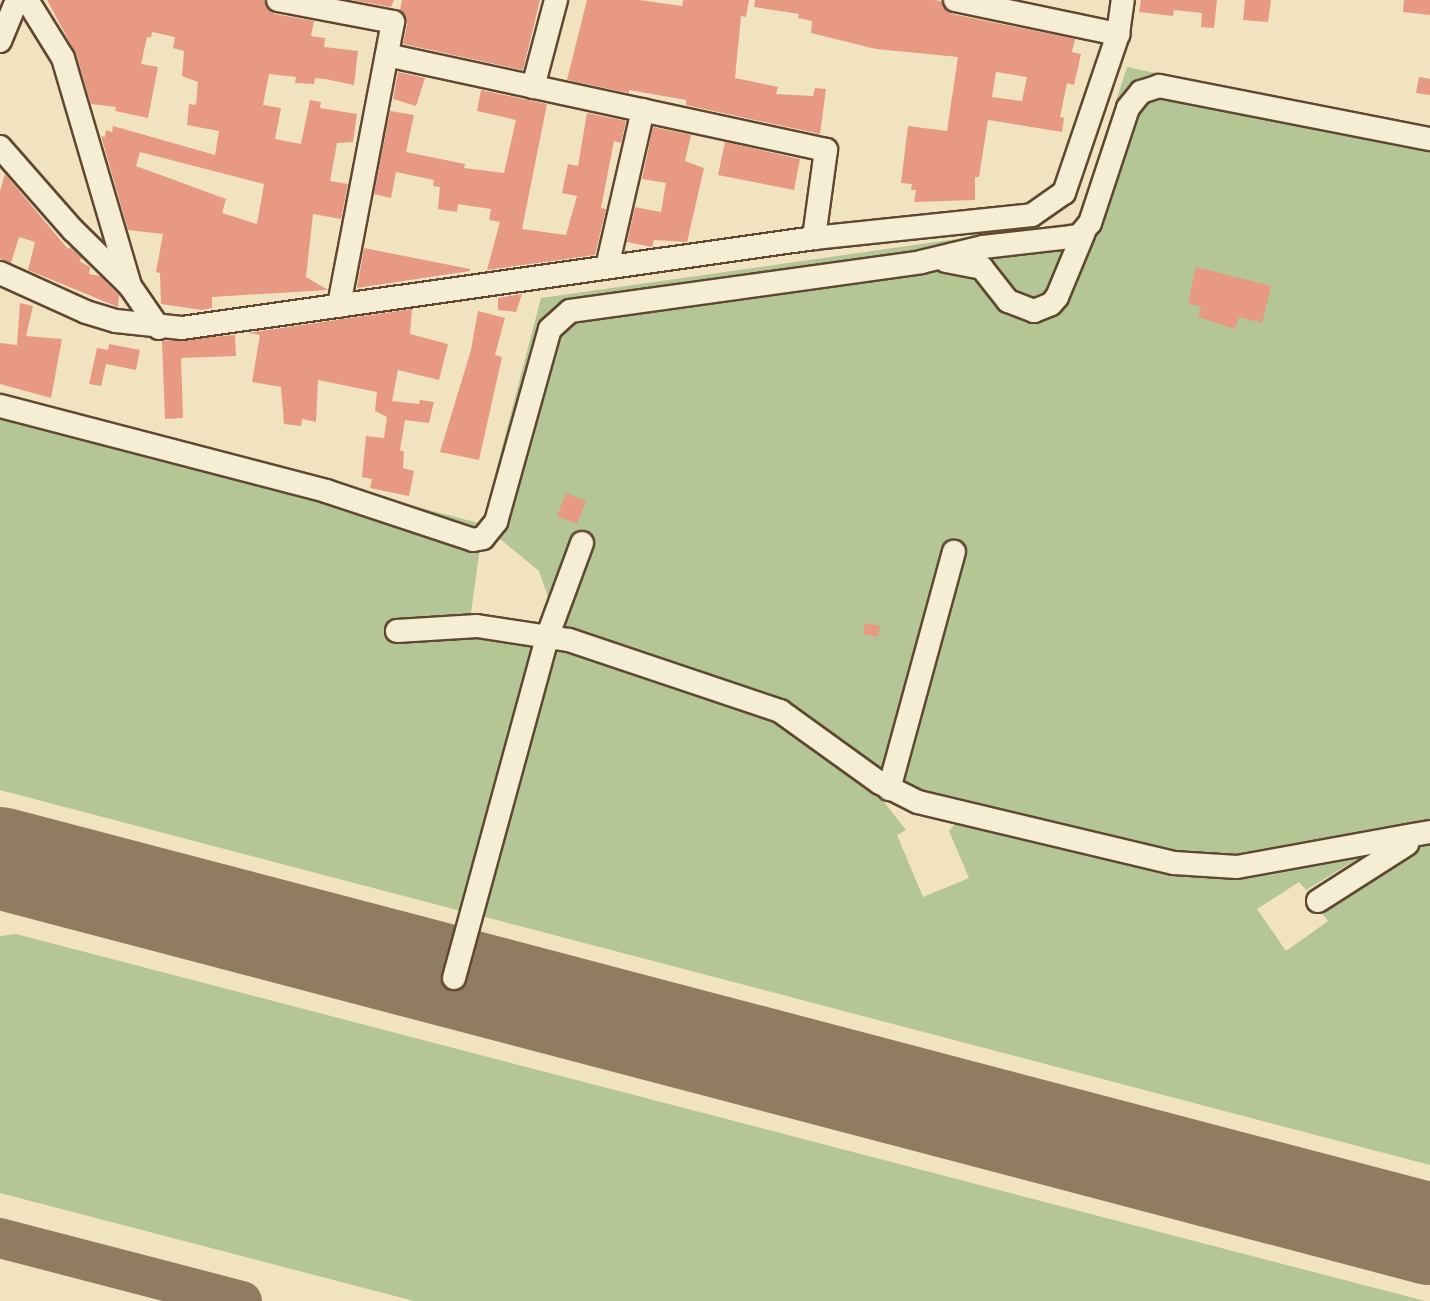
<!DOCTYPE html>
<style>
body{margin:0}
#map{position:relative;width:1430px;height:1301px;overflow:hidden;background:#f1e3bf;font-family:"IM FELL Great Primer",serif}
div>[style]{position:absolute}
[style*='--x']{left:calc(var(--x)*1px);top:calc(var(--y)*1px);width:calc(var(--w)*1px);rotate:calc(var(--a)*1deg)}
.green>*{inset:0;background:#b4c596}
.taxiway>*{height:40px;margin:-20px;padding:0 20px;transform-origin:20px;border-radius:20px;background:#907c60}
.runway>*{height:102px;margin:-51px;padding:0 51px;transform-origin:51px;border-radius:51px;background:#907c60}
.building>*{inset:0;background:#e79983}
.roads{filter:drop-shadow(2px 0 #5f4830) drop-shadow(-2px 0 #5f4830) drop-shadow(0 2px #5f4830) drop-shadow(0 -2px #5f4830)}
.minor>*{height:22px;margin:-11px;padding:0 11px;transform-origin:11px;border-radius:11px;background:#f6edd5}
span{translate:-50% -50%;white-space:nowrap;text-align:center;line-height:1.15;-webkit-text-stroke:8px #f6edd5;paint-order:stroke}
</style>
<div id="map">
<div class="green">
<i style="clip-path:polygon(1127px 67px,1430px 130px,1430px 824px,1262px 856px,1186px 856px,911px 795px,786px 704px,559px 628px,539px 571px,483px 525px,468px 635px,534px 648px,465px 912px,0 790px,0 397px,482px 524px,541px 298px,1077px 222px)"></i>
<i style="clip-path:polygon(551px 648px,767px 717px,807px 741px,883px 801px,906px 830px,897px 835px,923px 897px,969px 878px,949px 831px,956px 823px,1182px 877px,1263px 874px,1359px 858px,1306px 890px,1299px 882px,1257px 909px,1286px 951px,1328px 921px,1322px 913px,1374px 872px,1430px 842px,1430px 1165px,478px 915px)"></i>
<i style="clip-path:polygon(16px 934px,1425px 1301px,414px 1301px,0 1193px,0 936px)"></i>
</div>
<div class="taxiway">
<i style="--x:0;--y:1238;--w:250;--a:14.6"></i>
</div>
<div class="runway">
<i style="--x:0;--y:858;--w:1479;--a:14.73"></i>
</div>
<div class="building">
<i style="clip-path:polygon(evenodd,47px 0,264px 0,268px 10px,275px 14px,314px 21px,311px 36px,325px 38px,324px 47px,358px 51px,354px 85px,325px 79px,315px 78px,314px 84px,295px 83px,296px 77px,269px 74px,263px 105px,281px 108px,275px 139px,301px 144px,310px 100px,321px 102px,320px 108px,357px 114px,353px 142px,337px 143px,330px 181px,348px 184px,341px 219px,313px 214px,306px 277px,328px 290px,212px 297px,212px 308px,202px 310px,161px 304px,160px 273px,156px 272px,163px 234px,128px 230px,101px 136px,105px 137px,106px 130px,112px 132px,113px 126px,215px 155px,219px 131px,187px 125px,189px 104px,196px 105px,198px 82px,182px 76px,184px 51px,173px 48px,175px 37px,152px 32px,151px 38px,147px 37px,141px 64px,158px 67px,148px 118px,115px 111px,116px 107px,91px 104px,76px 54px,47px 0,140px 152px,264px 184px,257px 224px,222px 213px,226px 199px,136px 166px,140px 152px)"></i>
<i style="clip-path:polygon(352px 0,394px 0,391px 7px)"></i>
<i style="clip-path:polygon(402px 0,540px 0,523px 70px,403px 44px,407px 24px,400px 10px)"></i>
<i style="clip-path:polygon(587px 0,639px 0,682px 6px,683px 0,749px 0,746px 17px,741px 16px,735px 78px,778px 87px,776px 94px,813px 96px,815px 88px,826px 89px,820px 134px,686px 105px,686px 100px,629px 90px,629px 93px,567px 80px)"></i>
<i style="clip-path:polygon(evenodd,755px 0,934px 0,941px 1px,952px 14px,1075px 39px,1072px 52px,1081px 54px,1074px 85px,1067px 83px,1060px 117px,1064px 118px,1062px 132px,988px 120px,979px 177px,975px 177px,975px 200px,914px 202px,916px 190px,911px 190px,912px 184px,901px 183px,908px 126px,947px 131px,958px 57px,876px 49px,811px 33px,812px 21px,798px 18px,799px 14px,754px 7px,755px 0,996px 72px,1027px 77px,1022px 101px,992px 97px,996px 72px)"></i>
<i style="clip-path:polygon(1141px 0,1217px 0,1214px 28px,1201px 27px,1202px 13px,1174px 10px,1173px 16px,1139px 12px)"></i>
<i style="clip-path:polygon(1245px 0,1271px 0,1268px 22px,1243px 20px)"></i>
<i style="clip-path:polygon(1404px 0,1430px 0,1430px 15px,1403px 12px)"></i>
<i style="clip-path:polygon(398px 72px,425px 78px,416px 106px,393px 99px)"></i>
<i style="clip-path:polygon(1419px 77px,1430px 79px,1430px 95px,1416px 93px)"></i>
<i style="clip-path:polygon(481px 90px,547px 104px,522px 229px,566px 235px,577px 196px,562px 193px,568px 164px,578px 166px,587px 113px,626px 121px,621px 143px,614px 141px,601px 208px,606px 209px,595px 255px,487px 270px,500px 222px,489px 220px,491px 209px,458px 204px,457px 212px,438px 209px,440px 187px,433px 186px,434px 180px,396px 172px,391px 198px,374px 194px,390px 111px,414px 115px,406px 152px,465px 164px,464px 168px,504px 173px,516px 120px,477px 111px)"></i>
<i style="clip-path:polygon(653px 127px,691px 135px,685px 161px,704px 168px,687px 242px,654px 240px,652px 247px,627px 242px,635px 207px,661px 212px,666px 183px,642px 179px)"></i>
<i style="clip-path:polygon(725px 142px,800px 159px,794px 190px,718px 175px)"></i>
<i style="clip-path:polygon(5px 174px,68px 249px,70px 247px,82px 258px,79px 261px,90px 267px,89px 274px,100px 276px,119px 295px,118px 307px,28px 270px,35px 242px,19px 237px,11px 263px,0 259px,0 191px)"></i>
<i style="clip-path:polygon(364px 248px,470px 269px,470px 271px,357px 288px)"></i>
<i style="clip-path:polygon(1196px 267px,1271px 286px,1262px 323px,1239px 317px,1235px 329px,1198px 317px,1201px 307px,1188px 303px)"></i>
<i style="clip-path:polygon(522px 294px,516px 312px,498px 310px,498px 298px)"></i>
<i style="clip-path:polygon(20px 303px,33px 306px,26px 336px,62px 339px,51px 398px,0 384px,0 343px,17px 345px)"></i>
<i style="clip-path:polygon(412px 309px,410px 334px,448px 344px,439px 380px,398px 370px,392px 401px,419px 404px,420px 400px,434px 402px,429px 423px,405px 420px,400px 450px,404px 452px,403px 468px,414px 471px,409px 496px,370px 488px,372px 479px,362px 477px,366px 436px,384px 438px,387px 417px,375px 411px,377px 392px,318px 380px,316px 422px,302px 419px,301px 426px,284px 424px,281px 387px,252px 382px,260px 335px,248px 333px)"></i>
<i style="clip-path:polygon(478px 311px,505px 318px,495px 355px,502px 357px,479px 460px,440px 452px,471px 350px)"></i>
<i style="clip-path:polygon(235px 335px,236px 356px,181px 358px,183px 418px,165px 419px,162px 341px)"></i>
<i style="clip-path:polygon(109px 344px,140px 350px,136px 370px,106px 364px,101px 386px,89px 384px,97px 348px,108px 350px)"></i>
<i style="clip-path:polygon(566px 493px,586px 501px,577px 524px,557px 516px)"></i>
<i style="clip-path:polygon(865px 623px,880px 626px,878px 637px,863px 634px)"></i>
</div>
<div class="roads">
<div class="minor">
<i style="--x:27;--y:0;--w:68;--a:58.2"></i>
<i style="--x:63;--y:58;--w:238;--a:73.6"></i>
<i style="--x:130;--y:286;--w:51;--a:55.4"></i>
<i style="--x:278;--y:0;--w:117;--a:10.8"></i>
<i style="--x:393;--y:22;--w:289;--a:100.8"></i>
<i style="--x:955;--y:0;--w:167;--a:11.8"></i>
<i style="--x:0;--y:41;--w:44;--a:-67.5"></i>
<i style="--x:387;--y:55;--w:449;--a:12.2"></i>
<i style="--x:826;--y:150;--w:89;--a:97.8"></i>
<i style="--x:533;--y:87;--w:90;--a:-75.2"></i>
<i style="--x:0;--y:147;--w:111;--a:48.7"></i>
<i style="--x:73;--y:230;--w:78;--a:44.5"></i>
<i style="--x:946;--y:261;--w:37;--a:11"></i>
<i style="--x:982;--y:268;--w:42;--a:51.8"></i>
<i style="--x:1008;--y:301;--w:28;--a:21"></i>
<i style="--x:1034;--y:311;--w:18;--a:-22"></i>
<i style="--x:1051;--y:304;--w:9;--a:-49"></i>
<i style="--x:1057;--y:297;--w:70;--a:-67.4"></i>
<i style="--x:607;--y:267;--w:161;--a:-77.1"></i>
<i style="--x:0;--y:273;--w:94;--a:24.4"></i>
<i style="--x:86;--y:312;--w:31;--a:17"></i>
<i style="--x:116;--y:321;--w:66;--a:6.1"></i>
<i style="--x:182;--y:328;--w:638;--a:-8.1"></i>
<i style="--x:814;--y:238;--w:219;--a:-6"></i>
<i style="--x:1032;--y:215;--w:39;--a:-35"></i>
<i style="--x:1064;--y:193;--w:168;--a:-71.2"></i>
<i style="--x:1118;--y:34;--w:34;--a:-82"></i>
<i style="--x:0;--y:406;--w:337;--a:14.6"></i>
<i style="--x:326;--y:491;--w:155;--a:18.4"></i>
<i style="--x:473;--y:540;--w:10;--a:-11"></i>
<i style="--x:483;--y:538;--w:21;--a:-51"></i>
<i style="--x:496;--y:522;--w:200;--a:-74.4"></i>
<i style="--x:550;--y:329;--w:27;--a:-42"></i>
<i style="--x:570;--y:311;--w:354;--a:-7.9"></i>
<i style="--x:921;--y:262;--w:64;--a:-13.6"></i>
<i style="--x:983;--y:247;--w:97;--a:-6.5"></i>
<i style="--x:1079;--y:236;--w:17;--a:-50"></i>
<i style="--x:1090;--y:223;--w:121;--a:-71.7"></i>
<i style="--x:1128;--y:108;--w:21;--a:-51"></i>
<i style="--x:1141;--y:92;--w:19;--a:-18"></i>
<i style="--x:1159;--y:86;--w:276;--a:11.1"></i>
<i style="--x:397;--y:631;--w:80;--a:-3.6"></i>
<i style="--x:477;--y:626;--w:93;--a:8.7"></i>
<i style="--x:569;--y:640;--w:223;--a:18.6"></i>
<i style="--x:780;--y:711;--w:123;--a:35.8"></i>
<i style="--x:880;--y:783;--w:42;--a:26.6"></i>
<i style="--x:918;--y:802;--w:263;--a:13.4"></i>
<i style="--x:1174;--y:863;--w:63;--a:3.6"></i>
<i style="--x:1237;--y:867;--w:196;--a:-10.3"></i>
<i style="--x:889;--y:789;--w:246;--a:-74.7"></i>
<i style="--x:1318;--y:901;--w:106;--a:-32.6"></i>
<i style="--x:454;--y:978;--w:356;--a:-74.7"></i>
<i style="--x:548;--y:635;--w:98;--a:-69.7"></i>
</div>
</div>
</div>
